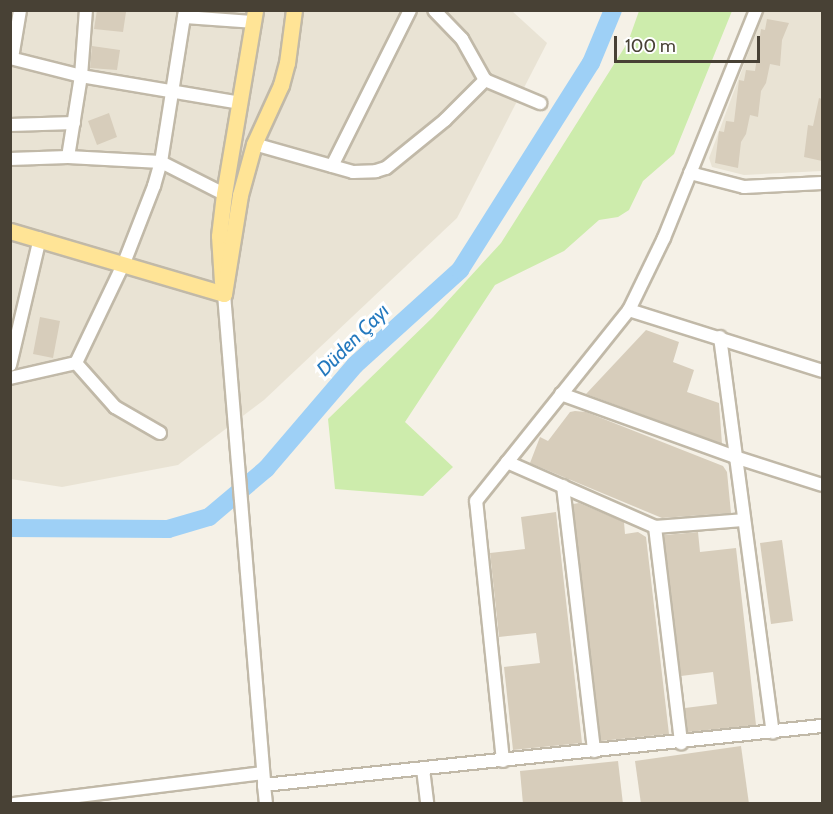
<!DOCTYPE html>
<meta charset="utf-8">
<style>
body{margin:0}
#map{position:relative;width:833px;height:814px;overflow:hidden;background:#f5f1e7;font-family:Cabin,sans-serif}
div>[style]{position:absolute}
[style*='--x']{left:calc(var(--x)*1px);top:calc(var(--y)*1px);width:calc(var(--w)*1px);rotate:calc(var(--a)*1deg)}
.residential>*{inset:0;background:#e9e3d4}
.green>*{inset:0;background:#cdecac}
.river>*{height:18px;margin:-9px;padding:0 9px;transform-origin:9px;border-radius:9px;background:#9ed0f6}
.building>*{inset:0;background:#d7cdbb}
.roads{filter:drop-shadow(2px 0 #c1b9a8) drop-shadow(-2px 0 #c1b9a8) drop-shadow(0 2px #c1b9a8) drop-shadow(0 -2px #c1b9a8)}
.minor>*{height:12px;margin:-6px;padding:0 6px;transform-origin:6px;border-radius:6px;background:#fff}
.major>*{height:15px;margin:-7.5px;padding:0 7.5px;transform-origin:7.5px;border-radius:7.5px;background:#ffe496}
span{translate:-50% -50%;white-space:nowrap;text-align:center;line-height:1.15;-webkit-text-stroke:6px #fff;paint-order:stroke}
.water-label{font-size:20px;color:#2479be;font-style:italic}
.frame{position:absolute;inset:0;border:12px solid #484135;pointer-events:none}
.scale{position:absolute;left:614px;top:36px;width:146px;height:27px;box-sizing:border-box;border:3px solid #484135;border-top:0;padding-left:8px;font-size:18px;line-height:21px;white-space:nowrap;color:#484135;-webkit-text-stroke:4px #fff;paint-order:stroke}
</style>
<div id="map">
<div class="residential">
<i style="clip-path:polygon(10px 11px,512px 11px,547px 43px,457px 218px,264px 400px,178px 465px,62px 487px,11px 479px)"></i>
<i style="clip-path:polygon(764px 11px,822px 11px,822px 171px,744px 175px,712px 167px,709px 158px)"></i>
</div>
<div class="green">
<i style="clip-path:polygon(639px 11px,732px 11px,674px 154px,643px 181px,629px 210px,618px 217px,599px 220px,564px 251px,495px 285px,405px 422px,453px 467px,423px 496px,335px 489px,328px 419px,433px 317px,501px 243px,628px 42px)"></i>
</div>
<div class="river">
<i style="--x:10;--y:528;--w:158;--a:0.4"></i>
<i style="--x:168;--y:529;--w:43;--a:-16.3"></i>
<i style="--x:209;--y:517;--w:75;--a:-40.1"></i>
<i style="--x:266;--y:469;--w:137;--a:-49.4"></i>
<i style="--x:355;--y:365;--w:142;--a:-42.1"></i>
<i style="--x:460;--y:270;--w:245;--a:-57.7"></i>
<i style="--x:591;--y:63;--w:57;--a:-67.5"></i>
</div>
<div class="building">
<i style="clip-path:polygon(97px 10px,126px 12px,123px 32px,94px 29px)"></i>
<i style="clip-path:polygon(767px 19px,789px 23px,782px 40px,780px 66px,770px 64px,766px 83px,761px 91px,758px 117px,750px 115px,746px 134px,741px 142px,738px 168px,715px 163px,719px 131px,724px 132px,726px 121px,734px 122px,739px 80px,744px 81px,746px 70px,755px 71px,761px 29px,765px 30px)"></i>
<i style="clip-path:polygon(92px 46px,120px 50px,117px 70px,90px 68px)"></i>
<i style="clip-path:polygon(819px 98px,822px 99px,822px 161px,804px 157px,808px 125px,813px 126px)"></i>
<i style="clip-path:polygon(109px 113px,117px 137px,97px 145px,88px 121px)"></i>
<i style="clip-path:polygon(40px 317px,60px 321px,53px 358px,33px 354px)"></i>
<i style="clip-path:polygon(646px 330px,679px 342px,673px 362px,694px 370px,687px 392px,719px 403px,722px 444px,586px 394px)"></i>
<i style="clip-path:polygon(575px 411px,586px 412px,723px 466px,727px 472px,731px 513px,662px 518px,530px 463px,540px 437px,548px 441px,570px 412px)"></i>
<i style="clip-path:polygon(579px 503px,624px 522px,625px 534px,638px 532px,646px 537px,669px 734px,601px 741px,573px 504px)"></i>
<i style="clip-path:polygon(556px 512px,582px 743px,513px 750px,504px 667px,540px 663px,536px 633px,499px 637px,490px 553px,525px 549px,521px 517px)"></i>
<i style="clip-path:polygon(698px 532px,700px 552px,736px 548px,756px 725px,688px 732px,685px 708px,717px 704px,713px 672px,681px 676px,664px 535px)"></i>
<i style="clip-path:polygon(782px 540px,793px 621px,771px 624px,760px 543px)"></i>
<i style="clip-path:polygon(741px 746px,749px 804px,641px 804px,635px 761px)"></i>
<i style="clip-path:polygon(618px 761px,623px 804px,523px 804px,520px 771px)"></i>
</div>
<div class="roads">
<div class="minor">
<i style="--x:184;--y:17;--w:69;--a:4.1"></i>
<i style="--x:10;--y:58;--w:73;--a:14.2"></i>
<i style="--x:81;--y:76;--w:162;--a:9.6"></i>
<i style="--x:12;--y:58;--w:49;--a:-80.5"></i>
<i style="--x:485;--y:80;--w:60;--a:22.7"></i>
<i style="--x:10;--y:125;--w:64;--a:-1.8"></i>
<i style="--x:254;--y:144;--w:103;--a:15.8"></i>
<i style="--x:353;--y:172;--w:23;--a:-2"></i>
<i style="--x:376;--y:171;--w:10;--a:-17"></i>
<i style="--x:386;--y:168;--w:76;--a:-39.1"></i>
<i style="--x:445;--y:120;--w:57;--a:-45"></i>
<i style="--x:485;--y:80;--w:47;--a:-119.3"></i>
<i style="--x:462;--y:39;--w:40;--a:-134"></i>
<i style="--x:68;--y:157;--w:82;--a:-80.9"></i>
<i style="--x:81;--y:76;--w:66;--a:-85.7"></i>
<i style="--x:10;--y:159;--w:58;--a:-2"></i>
<i style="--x:68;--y:157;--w:93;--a:3.1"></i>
<i style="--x:161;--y:162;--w:71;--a:26.9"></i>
<i style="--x:332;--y:166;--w:174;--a:-63.4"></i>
<i style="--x:690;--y:173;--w:56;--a:14.5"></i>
<i style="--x:744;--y:187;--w:78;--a:-2.9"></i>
<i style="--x:224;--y:294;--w:493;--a:85.3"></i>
<i style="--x:629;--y:310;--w:202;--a:17.5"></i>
<i style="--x:720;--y:337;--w:399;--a:82.4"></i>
<i style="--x:10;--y:365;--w:130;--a:-76.7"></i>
<i style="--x:10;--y:378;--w:68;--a:-12.8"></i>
<i style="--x:561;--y:394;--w:185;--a:19.9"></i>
<i style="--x:735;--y:457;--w:91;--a:17.8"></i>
<i style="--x:160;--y:433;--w:52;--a:-150"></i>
<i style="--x:115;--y:407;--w:59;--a:-131.6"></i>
<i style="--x:76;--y:363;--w:111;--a:-64.4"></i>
<i style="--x:124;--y:263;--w:83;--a:-68.7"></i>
<i style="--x:154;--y:186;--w:25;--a:-74"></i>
<i style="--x:161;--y:162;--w:154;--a:-81"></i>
<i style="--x:507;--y:462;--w:162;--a:23.7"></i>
<i style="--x:655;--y:527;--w:218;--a:83.1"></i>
<i style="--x:563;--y:486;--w:267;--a:83.3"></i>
<i style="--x:655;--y:527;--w:88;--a:-4.5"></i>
<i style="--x:503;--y:761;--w:261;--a:-95.9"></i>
<i style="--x:476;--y:501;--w:245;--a:-51.3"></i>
<i style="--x:629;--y:310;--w:80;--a:-64.1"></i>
<i style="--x:664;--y:238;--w:246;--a:-68"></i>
<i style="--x:423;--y:769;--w:35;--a:83"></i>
<i style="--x:14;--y:804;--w:251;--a:-7.1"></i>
<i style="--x:266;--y:804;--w:19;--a:-96"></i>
<i style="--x:264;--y:785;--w:561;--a:-6.04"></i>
</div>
<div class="major">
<i style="--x:10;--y:231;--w:223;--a:16.4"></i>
<i style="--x:222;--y:282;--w:46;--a:-93.7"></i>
<i style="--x:219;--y:236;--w:42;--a:-83.2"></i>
<i style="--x:224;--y:194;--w:187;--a:-80.4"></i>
<i style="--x:224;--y:294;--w:100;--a:-80.8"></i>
<i style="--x:240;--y:195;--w:53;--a:-74.6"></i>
<i style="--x:254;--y:144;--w:65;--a:-65.4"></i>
<i style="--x:281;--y:85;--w:23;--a:-75"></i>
<i style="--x:287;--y:63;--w:53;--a:-82.5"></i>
</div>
</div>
<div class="water-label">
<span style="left:353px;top:340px;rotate:-45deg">Düden Çayı</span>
</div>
<div class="frame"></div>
<div class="scale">100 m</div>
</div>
